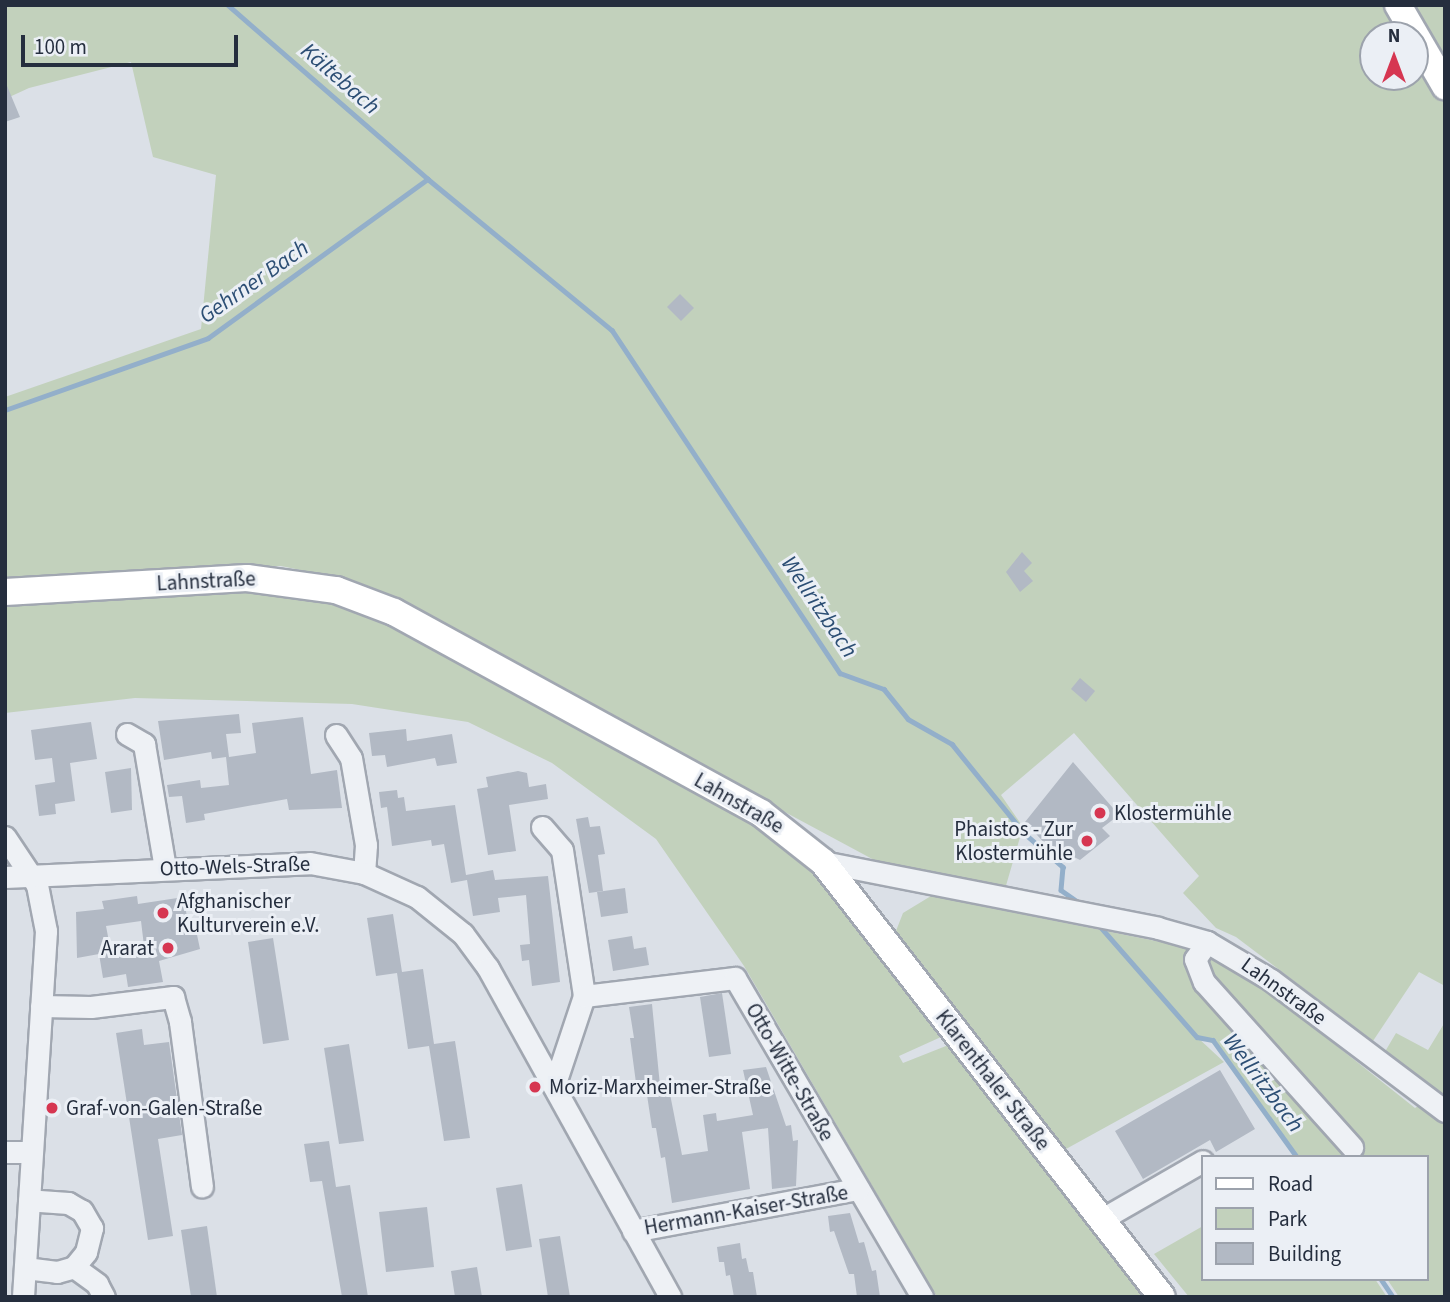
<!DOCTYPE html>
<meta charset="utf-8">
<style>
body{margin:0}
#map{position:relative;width:1450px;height:1302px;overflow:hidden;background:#dbe0e7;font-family:"Source Sans 3",sans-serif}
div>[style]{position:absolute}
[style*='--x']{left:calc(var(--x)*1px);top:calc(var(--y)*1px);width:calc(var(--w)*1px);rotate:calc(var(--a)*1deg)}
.green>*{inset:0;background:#c2d1bc}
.stream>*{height:4.5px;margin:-2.25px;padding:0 2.25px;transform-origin:2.25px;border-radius:2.25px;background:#93afca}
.building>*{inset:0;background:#b2b9c4}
.roads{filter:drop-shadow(2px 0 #a1a7b1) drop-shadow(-2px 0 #a1a7b1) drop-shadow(0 2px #a1a7b1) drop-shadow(0 -2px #a1a7b1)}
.minor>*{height:21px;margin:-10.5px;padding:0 10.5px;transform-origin:10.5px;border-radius:10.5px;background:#eef1f5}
.major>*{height:26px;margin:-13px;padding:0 13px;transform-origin:13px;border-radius:13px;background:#fff}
.dots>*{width:19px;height:19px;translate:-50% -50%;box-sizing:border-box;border:4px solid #ebeff5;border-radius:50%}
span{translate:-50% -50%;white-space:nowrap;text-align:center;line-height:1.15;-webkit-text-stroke:6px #ebeff5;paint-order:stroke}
.street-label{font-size:21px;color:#252e3e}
.poi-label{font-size:21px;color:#252e3e}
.left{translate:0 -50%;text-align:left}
.right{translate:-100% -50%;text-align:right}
.water-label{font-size:23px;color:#2c4e74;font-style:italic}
.frame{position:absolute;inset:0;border:7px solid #252e3e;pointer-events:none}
.legend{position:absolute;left:1201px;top:1155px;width:228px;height:126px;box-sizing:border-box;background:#ebeff5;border:2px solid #9ca2ac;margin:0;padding:9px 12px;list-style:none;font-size:21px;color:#252e3e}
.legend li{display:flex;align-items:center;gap:14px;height:35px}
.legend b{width:35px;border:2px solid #9ca2ac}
.north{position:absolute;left:1359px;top:21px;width:70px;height:70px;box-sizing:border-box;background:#ebeff5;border:2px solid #9ca2ac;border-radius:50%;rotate:0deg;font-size:19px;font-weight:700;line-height:28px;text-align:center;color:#252e3e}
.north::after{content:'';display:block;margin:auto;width:24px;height:32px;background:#d63651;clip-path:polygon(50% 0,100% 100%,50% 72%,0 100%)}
.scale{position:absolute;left:21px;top:35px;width:217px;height:32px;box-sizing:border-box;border:4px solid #252e3e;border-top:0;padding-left:9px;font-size:21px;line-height:24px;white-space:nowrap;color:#252e3e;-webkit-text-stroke:5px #ebeff5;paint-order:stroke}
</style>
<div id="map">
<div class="green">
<i style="clip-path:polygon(5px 5px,1386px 5px,1404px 35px,1373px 35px,1373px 77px,1415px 77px,1415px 54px,1445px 105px,1445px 986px,1419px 972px,1373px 1041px,1236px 937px,1216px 928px,1183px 893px,1199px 876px,1074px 733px,1001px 795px,1023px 827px,1005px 889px,876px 861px,354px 581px,281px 566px,5px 580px,5px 397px,201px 329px,216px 175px,153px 157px,131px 62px,29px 88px,5px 99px)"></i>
<i style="clip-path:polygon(1413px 5px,1445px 5px,1445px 60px)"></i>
<i style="clip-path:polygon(208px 590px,300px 595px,372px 617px,760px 825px,821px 881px,941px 1037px,899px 1056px,903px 1063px,951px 1044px,1153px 1297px,937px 1297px,744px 966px,656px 839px,552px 763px,468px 722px,352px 704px,135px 698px,5px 713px,5px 605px)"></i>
<i style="clip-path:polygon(931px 896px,1221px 954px,1415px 1108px,1424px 1102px,1445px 1117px,1445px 1297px,1399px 1297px,1387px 1279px,1427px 1279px,1427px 1157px,1296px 1157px,1217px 1045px,1197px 1037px,1224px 1062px,1066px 1149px,894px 936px,903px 913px)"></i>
<i style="clip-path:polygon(1445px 1022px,1445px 1103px,1383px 1055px,1396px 1033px,1428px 1050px)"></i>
<i style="clip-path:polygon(1203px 1226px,1203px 1279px,1375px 1279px,1387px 1297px,1189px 1297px,1154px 1254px)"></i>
</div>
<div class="stream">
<i style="--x:228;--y:5;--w:265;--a:41"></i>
<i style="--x:428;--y:179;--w:238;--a:39.4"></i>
<i style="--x:612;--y:330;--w:412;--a:56.4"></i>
<i style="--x:840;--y:673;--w:47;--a:20"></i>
<i style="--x:884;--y:689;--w:38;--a:51"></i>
<i style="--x:908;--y:719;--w:51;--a:29.6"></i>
<i style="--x:952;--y:744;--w:114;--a:51"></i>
<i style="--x:1024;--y:833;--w:52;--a:41.1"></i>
<i style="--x:1063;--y:867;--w:23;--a:95"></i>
<i style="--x:1061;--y:890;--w:24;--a:35"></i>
<i style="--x:5;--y:410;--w:215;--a:-19.5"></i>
<i style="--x:208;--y:338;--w:271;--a:-35.9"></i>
<i style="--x:1098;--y:924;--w:150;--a:48.8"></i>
<i style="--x:1197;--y:1037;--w:16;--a:11"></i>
<i style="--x:1213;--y:1040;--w:144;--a:54.3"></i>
<i style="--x:1381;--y:1279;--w:22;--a:56"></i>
</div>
<div class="building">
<i style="clip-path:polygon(5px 81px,20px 117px,5px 122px)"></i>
<i style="clip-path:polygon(680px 294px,694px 308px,681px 321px,667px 307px)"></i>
<i style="clip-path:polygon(1022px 552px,1032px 563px,1024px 571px,1033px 581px,1020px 592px,1006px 572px)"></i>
<i style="clip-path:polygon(1080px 678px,1095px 691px,1086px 702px,1071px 689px)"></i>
<i style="clip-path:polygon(239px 714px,241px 733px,226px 734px,229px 757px,256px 753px,252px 723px,303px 717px,311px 774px,337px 770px,342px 808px,289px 810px,287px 799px,204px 814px,205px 820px,186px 823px,182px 796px,169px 797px,167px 785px,200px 780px,201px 788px,229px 785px,226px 757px,212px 759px,211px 752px,164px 760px,158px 721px)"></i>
<i style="clip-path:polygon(91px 722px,97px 759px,70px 763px,75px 801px,55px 804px,56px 814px,39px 816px,35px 785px,55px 782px,52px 758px,35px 760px,31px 730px)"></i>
<i style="clip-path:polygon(406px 729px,407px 741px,452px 734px,457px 763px,437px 766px,435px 758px,387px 767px,385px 755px,372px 756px,369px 733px)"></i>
<i style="clip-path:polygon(1073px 762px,1119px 815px,1102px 828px,1110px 836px,1080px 860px,1070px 855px,1062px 862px,1025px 822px)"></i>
<i style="clip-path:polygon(131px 768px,132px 810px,111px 813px,105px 772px)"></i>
<i style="clip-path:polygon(518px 771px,527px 773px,529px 787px,546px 784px,548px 799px,509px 805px,516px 851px,488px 855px,477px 789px,488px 787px,486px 777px)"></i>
<i style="clip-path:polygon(397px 790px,398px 798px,404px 797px,406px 811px,455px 805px,466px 875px,493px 870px,495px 880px,548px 876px,560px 982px,532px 986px,529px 960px,522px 961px,520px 945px,530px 944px,526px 895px,498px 898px,500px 912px,473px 916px,467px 880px,451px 883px,444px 844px,432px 846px,431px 840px,392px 846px,387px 807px,381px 808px,379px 792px)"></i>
<i style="clip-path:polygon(588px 817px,590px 827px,600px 826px,605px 854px,598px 855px,603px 891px,589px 893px,576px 819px)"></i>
<i style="clip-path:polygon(625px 888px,628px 913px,601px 917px,597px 892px)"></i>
<i style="clip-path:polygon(evenodd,137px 896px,138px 904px,184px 897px,189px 932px,196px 930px,200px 949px,159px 961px,163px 982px,128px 987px,126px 974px,103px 978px,99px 954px,77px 958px,76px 912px,104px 909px,102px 901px,137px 896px,141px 921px,144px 946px,111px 952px,106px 926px,141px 921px)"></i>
<i style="clip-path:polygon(393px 914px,402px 972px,423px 969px,434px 1044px,455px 1041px,470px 1138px,444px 1141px,429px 1046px,408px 1049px,397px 973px,376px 976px,367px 918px)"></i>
<i style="clip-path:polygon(632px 936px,634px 949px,646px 947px,649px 965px,613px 971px,608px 940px)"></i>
<i style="clip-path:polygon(273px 938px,289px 1040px,263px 1044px,248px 942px)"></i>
<i style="clip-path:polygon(722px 993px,731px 1054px,709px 1057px,700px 997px)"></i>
<i style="clip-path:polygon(652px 1004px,661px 1096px,670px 1094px,682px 1155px,708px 1151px,703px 1115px,716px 1113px,717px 1121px,753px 1115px,743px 1070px,766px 1067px,786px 1126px,791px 1125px,793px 1141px,798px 1140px,796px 1186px,772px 1189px,768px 1128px,742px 1132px,750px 1189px,672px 1203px,665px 1157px,661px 1158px,656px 1128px,652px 1128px,645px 1082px,636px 1083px,630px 1038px,634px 1038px,629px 1007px)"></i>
<i style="clip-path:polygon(142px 1029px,144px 1045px,169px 1042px,182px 1135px,158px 1139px,173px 1236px,148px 1240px,116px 1033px)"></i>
<i style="clip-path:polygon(349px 1044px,364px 1141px,339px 1144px,324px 1048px)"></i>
<i style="clip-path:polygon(1220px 1070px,1255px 1129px,1216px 1152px,1210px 1140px,1143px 1179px,1115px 1131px)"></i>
<i style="clip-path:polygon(329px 1141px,336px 1187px,350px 1185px,368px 1297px,342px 1297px,322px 1181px,310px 1182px,304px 1144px)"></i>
<i style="clip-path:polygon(522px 1184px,532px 1247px,506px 1251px,496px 1188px)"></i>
<i style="clip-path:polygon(427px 1207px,434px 1267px,386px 1272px,379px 1212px)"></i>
<i style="clip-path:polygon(850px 1213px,859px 1243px,864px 1242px,872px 1271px,876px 1270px,880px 1297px,857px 1297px,854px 1274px,849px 1274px,834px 1231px,830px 1232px,828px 1216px)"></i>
<i style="clip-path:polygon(207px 1226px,217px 1297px,191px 1297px,181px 1230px)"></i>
<i style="clip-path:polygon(560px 1236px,570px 1297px,548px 1297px,539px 1239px)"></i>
<i style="clip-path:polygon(740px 1243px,742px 1259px,746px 1258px,749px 1272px,753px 1272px,757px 1297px,734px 1297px,730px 1275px,726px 1276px,724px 1262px,719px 1262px,717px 1247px)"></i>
<i style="clip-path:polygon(477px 1267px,482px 1297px,455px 1297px,451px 1271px)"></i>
</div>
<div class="roads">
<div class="minor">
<i style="--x:127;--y:734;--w:20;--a:30"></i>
<i style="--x:144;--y:744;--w:126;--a:80.4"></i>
<i style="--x:336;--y:735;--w:27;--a:57"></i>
<i style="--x:351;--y:758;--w:88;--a:80.2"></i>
<i style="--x:366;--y:845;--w:28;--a:94"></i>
<i style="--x:542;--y:827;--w:30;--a:49"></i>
<i style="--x:562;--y:850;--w:148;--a:81.4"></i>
<i style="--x:584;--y:996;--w:95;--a:108.4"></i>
<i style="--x:5;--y:837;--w:58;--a:56.3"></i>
<i style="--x:37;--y:885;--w:47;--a:78.9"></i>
<i style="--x:46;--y:931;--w:367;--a:93.6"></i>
<i style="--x:823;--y:862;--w:341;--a:11.1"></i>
<i style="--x:1158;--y:928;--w:51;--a:15.9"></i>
<i style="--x:1207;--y:942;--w:74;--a:30.7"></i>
<i style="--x:1271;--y:980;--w:218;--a:37"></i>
<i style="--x:5;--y:877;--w:305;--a:-2.6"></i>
<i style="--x:310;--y:863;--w:55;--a:10.5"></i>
<i style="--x:364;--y:873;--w:58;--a:24.4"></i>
<i style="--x:417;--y:897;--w:59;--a:38.8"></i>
<i style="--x:463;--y:934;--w:42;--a:53.7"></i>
<i style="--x:488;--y:968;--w:376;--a:61"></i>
<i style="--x:1207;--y:942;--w:21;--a:125"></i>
<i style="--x:1195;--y:959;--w:25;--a:69"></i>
<i style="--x:1204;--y:982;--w:222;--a:48.1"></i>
<i style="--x:584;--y:996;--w:152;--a:-6.8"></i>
<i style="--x:735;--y:978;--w:370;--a:59.6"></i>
<i style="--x:41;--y:1006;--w:50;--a:1.1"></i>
<i style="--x:91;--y:1007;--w:83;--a:-7"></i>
<i style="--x:173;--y:997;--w:26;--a:74"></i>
<i style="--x:180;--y:1022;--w:166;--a:82.4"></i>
<i style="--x:5;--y:1152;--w:26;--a:0"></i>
<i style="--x:1102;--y:1219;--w:116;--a:-29.9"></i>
<i style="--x:633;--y:1231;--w:229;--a:-10.6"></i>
<i style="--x:74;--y:1267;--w:29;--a:36"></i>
<i style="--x:97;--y:1284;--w:15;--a:62"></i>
<i style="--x:25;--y:1268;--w:32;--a:7"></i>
<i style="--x:57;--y:1272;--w:18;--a:-16"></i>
<i style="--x:74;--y:1267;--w:19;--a:-51"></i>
<i style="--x:86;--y:1252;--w:25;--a:-76"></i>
<i style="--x:92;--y:1228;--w:20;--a:-120"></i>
<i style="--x:82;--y:1211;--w:16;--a:-150"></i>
<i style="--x:68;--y:1203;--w:39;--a:-176"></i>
</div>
<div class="major">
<i style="--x:1398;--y:5;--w:94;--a:59.9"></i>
<i style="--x:5;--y:592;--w:242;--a:-3.3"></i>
<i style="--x:247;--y:578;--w:90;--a:7.7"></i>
<i style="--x:336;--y:590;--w:62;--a:20.8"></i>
<i style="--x:394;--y:612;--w:418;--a:28.7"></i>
<i style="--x:761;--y:813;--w:79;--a:38.3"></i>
<i style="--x:823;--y:862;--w:551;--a:52.07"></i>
</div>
</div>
<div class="dots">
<i style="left:1100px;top:813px;background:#d63651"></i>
<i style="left:1087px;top:841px;background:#d63651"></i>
<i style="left:163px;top:913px;background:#d63651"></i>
<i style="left:168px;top:948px;background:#d63651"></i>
<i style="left:535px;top:1087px;background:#d63651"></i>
<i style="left:52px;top:1108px;background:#d63651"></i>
</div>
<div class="street-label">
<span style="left:206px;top:581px;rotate:-3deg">Lahnstraße</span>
<span style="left:739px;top:803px;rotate:30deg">Lahnstraße</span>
<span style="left:235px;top:866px;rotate:-2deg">Otto-Wels-Straße</span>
<span style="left:1284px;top:991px;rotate:36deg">Lahnstraße</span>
<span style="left:790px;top:1072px;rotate:60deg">Otto-Witte-Straße</span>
<span style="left:993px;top:1080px;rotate:52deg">Klarenthaler Straße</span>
<span style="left:746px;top:1210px;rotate:-10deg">Hermann-Kaiser-Straße</span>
</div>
<div class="poi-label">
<span class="left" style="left:1114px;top:813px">Klostermühle</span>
<span class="right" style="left:1073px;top:841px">Phaistos - Zur<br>Klostermühle</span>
<span class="left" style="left:177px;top:913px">Afghanischer<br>Kulturverein e.V.</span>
<span class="right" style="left:154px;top:948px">Ararat</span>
<span class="left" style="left:549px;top:1087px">Moriz-Marxheimer-Straße</span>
<span class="left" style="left:66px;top:1108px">Graf-von-Galen-Straße</span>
</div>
<div class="water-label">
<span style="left:340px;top:79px;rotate:41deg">Kältebach</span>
<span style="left:254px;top:282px;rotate:-35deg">Gehrner Bach</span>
<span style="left:819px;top:607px;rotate:56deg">Wellritzbach</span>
<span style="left:1263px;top:1083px;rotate:53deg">Wellritzbach</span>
</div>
<div class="frame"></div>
<ul class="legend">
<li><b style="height:9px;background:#fff"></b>Road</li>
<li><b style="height:19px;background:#c2d1bc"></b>Park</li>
<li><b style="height:19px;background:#b2b9c4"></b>Building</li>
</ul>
<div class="north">N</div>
<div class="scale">100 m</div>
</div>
